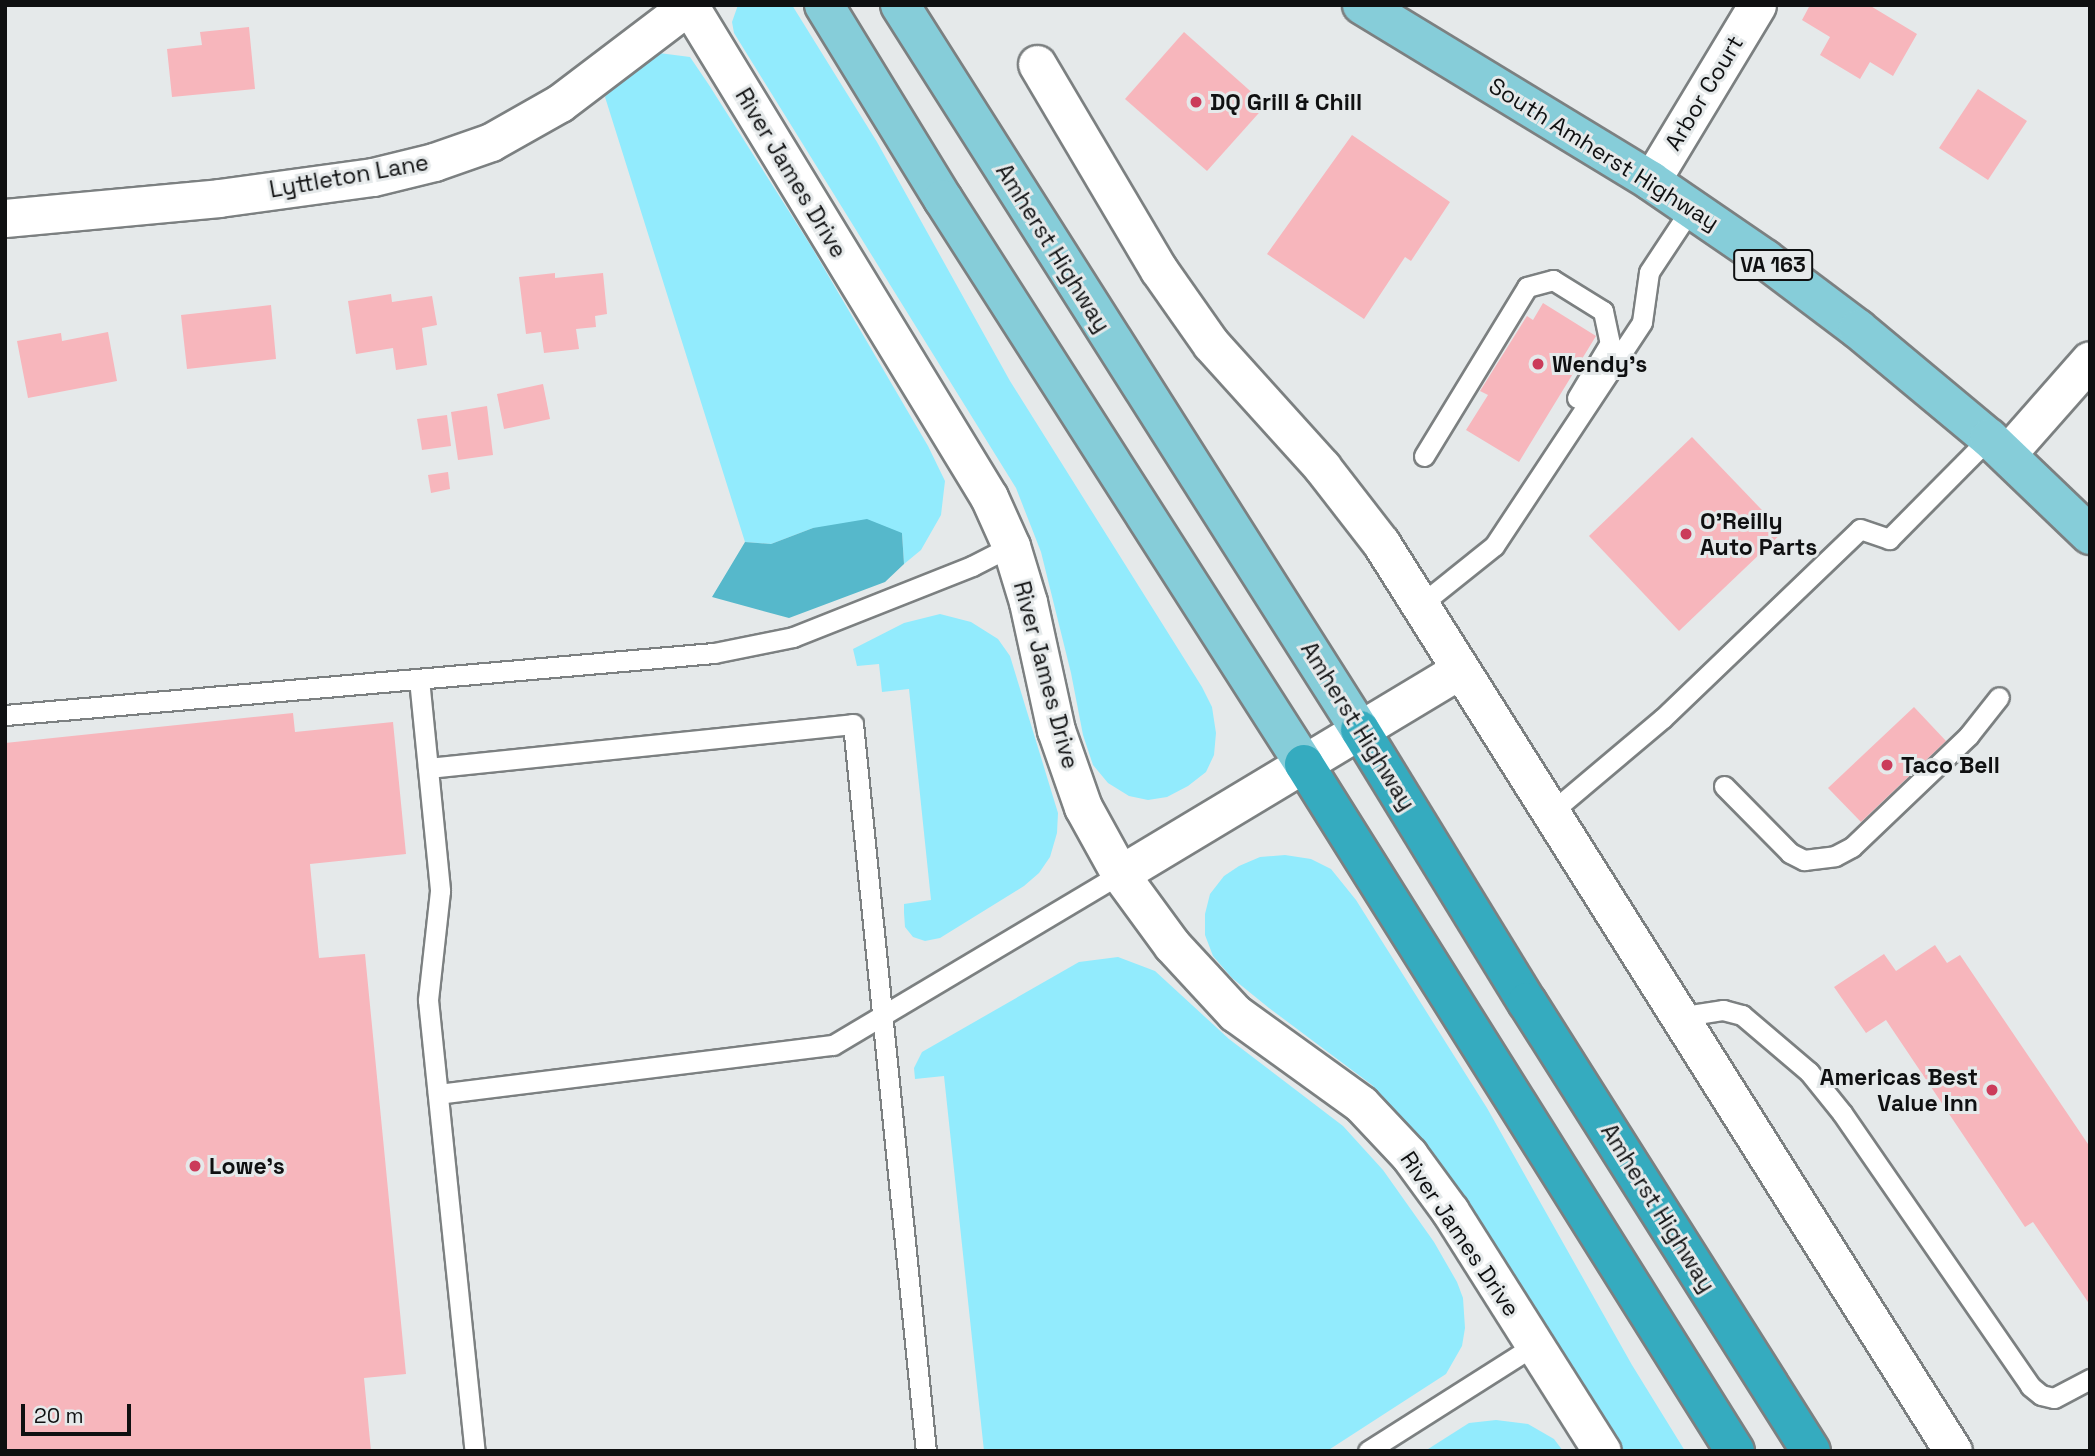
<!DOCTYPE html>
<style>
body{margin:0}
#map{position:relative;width:2095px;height:1456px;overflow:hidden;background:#e5e9ea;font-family:"Space Grotesk",sans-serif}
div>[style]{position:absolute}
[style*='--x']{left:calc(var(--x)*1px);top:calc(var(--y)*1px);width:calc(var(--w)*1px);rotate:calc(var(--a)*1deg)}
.green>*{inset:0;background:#92ebfd}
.forest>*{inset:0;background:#56b8cb}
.building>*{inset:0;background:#f7b6bc}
.roads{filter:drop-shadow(2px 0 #7c8081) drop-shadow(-2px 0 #7c8081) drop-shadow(0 2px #7c8081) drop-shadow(0 -2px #7c8081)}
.lane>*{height:19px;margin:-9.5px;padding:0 9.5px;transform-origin:9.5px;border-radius:9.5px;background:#fff}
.street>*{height:37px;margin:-18.5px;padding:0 18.5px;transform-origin:18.5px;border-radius:18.5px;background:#fff}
.primary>*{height:38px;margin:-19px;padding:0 19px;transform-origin:19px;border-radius:19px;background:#86cdd9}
.highway>*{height:38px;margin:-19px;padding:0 19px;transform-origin:19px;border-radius:19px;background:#35abbf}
.dots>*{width:19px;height:19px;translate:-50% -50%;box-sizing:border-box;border:4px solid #e5e9ea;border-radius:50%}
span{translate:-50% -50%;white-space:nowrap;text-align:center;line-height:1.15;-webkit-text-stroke:6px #e5e9ea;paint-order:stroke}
.shield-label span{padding:2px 5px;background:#e5e9ea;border:2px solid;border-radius:5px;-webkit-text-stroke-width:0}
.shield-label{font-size:21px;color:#0f1011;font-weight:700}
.street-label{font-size:23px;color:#0f1011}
.poi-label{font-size:23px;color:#0f1011;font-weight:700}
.left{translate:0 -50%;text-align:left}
.right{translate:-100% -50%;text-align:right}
.frame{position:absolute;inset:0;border:7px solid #0f1011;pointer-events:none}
.scale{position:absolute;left:21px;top:1404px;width:110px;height:32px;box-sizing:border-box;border:4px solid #0f1011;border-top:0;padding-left:9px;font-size:21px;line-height:24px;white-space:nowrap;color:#0f1011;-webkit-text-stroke:5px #e5e9ea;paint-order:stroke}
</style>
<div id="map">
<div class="green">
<i style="clip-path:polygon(738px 5px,792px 5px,877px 142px,1010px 381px,1202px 687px,1212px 707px,1216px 733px,1214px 755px,1206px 772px,1188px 786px,1167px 797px,1148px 800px,1129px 796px,1108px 783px,1093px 765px,1083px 735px,1071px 673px,1041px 552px,1016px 488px,734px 33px,732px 22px)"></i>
<i style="clip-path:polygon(659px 53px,690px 57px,709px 85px,811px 246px,928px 446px,945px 481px,941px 515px,921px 550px,904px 564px,902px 533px,813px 528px,771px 544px,745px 542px,605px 97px,617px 81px)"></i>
<i style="clip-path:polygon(940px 614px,971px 622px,998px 639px,1010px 656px,1058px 813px,1057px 833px,1050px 857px,1039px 873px,1024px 886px,940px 938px,925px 941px,913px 937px,905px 927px,904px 913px,904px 904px,931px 900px,909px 689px,882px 692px,879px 664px,857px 666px,853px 649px,904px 623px)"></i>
<i style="clip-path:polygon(1285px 855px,1311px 859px,1331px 869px,1356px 900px,1487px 1108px,1632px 1365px,1685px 1451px,1624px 1451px,1434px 1154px,1372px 1085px,1269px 1008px,1232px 978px,1213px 956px,1205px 935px,1205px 914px,1210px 894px,1224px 876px,1239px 866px,1260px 857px)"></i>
<i style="clip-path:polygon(1118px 957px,1155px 971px,1229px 1039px,1343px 1126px,1383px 1170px,1434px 1242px,1457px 1282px,1463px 1298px,1465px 1328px,1462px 1346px,1446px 1374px,1327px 1451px,984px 1451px,944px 1076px,915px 1079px,914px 1068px,922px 1052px,1079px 962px)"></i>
<i style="clip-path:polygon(1496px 1420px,1528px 1424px,1554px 1439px,1563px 1451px,1425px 1451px,1469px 1423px)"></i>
</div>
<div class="forest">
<i style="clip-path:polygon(867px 519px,902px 533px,904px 564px,885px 582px,789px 618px,712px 597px,745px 542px,771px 544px,813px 528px)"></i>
</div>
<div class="building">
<i style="clip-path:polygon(1810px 5px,1869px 5px,1917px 34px,1893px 76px,1870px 62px,1860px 79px,1820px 55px,1830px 37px,1802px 20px)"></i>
<i style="clip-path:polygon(249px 27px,255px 89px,172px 97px,167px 49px,202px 45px,200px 32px)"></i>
<i style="clip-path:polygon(1184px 32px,1266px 105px,1207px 171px,1125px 99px)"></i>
<i style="clip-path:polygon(1978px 89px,2027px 121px,1988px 180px,1939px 148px)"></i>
<i style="clip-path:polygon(1352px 135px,1450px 202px,1411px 261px,1405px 257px,1364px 319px,1267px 254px)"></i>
<i style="clip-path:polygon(555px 273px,555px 278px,603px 273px,607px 314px,595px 316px,596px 327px,576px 329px,579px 349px,544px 353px,541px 332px,526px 334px,519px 277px)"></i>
<i style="clip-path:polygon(391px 294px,392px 302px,432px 296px,437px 325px,422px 328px,427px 365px,396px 370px,393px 348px,356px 354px,348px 301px)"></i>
<i style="clip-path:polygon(1543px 303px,1596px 336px,1519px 462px,1466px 430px,1488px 395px,1480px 391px,1527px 316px,1533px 320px)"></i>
<i style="clip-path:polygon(271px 305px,276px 359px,187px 369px,181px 315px)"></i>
<i style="clip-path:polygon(108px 332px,117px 381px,28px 398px,17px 341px,61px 333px,62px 341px)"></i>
<i style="clip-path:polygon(543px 384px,550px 419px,504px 429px,497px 394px)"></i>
<i style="clip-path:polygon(487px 406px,493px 455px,458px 460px,451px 412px)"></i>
<i style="clip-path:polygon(447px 415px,451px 446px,422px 450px,417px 419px)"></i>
<i style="clip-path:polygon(1692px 437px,1783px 532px,1679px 631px,1589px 536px)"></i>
<i style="clip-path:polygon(448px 472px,450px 489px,431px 493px,428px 475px)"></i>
<i style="clip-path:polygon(1914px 707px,1946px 741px,1861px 822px,1828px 788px)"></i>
<i style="clip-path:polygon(293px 713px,295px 732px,393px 722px,406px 854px,310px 864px,319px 958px,365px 954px,406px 1374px,364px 1378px,371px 1451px,5px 1451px,5px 743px)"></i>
<i style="clip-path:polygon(1935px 945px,1947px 963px,1960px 955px,2090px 1147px,2090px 1305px,2033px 1222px,2025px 1227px,1886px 1020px,1866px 1033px,1834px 987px,1884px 954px,1896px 971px)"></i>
</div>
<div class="roads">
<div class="lane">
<i style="--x:1424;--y:456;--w:198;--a:-58.6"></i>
<i style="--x:1527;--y:287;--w:27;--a:-15"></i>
<i style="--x:1553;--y:280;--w:59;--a:31.8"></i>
<i style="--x:1603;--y:311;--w:33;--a:78"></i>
<i style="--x:1610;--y:343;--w:64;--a:121"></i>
<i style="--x:1419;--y:606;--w:96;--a:-38.7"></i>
<i style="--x:1494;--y:546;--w:268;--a:-56.5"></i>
<i style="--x:1642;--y:322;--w:50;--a:-82"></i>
<i style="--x:1649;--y:272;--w:78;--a:-56.5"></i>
<i style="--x:419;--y:679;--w:213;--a:84.3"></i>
<i style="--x:440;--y:891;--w:110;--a:96.3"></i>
<i style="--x:428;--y:1000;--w:453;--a:84.1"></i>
<i style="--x:5;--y:715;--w:712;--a:-5"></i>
<i style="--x:714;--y:653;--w:81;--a:-11.4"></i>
<i style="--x:793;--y:637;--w:193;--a:-21.6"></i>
<i style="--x:972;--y:566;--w:44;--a:-27.1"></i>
<i style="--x:428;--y:768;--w:427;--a:-5.9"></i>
<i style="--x:853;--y:724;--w:731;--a:84.27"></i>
<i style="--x:1724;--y:786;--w:94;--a:45.4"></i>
<i style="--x:1790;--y:853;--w:16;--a:27"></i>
<i style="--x:1804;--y:860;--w:31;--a:-7"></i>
<i style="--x:1835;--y:856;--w:19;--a:-28"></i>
<i style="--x:1852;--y:847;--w:162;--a:-43.7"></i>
<i style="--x:1969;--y:735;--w:48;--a:-51.7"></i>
<i style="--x:1549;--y:814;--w:148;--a:-40.1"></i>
<i style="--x:1662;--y:719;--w:274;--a:-43.8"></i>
<i style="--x:1860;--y:529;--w:31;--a:19"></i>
<i style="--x:1889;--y:539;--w:142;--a:-45.3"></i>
<i style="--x:1678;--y:1017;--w:46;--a:-8.8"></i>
<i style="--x:1723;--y:1010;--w:20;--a:15"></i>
<i style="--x:1742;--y:1015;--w:88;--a:40.4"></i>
<i style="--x:1809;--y:1072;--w:53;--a:51.2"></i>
<i style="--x:1842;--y:1113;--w:331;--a:55.4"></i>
<i style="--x:2030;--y:1386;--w:14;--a:39"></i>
<i style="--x:2041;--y:1395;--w:13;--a:13"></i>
<i style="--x:2054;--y:1398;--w:41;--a:-27.8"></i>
<i style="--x:438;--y:1094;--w:398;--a:-7.1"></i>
<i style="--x:833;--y:1045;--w:334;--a:-30.8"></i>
<i style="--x:1368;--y:1451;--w:198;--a:-32.4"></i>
</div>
<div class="street">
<i style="--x:689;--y:5;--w:576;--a:58.63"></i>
<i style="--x:989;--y:497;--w:54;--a:65.8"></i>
<i style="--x:1011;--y:546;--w:59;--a:73.1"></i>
<i style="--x:1028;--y:602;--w:131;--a:77.7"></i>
<i style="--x:1056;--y:730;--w:82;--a:70.7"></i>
<i style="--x:1083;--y:807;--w:77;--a:61.1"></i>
<i style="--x:1120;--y:874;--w:88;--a:53.8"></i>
<i style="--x:1172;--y:945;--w:93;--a:47.2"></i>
<i style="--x:1235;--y:1013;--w:155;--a:35.8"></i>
<i style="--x:1361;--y:1104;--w:70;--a:46.7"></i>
<i style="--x:1409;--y:1155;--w:69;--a:53.8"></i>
<i style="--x:1450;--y:1211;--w:284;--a:57.7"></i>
<i style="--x:1037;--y:64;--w:239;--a:59.4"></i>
<i style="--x:1159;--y:270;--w:90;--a:54.9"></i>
<i style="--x:1211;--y:344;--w:166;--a:47.9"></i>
<i style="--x:1322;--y:467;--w:96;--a:52.2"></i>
<i style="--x:1381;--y:543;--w:1073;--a:57.79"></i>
<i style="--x:1651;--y:181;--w:205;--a:-58.9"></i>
<i style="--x:5;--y:218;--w:215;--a:-5.3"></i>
<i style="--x:219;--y:198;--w:155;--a:-7.8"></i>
<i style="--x:373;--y:177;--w:63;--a:-13.8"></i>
<i style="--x:434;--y:162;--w:60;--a:-19.3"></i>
<i style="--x:491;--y:142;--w:79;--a:-29.5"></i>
<i style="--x:560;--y:103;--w:162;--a:-37.2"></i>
<i style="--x:2007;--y:454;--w:125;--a:-48.6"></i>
<i style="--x:1120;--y:874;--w:396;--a:-31"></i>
</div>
<div class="primary">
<i style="--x:824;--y:5;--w:228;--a:58.5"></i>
<i style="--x:943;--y:199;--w:670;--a:57.42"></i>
<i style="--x:900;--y:5;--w:859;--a:57.61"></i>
<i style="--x:1362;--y:5;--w:338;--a:31.3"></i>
<i style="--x:1651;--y:181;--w:138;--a:34.4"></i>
<i style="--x:1765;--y:259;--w:116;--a:37"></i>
<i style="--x:1858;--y:329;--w:170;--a:39.8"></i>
<i style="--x:1989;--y:438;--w:140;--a:43.8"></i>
</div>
<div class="highway">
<i style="--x:1360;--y:730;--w:319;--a:58.5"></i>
<i style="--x:1527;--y:1002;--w:531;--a:57.69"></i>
<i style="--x:1304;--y:764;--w:811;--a:57.9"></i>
</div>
</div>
<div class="dots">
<i style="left:1196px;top:102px;background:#cb3b5a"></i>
<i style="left:1538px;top:364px;background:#cb3b5a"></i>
<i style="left:1686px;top:534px;background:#cb3b5a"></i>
<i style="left:1887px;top:765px;background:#cb3b5a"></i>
<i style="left:1992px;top:1090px;background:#cb3b5a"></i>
<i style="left:195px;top:1166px;background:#cb3b5a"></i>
</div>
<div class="shield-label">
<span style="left:1773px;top:265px">VA 163</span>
</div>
<div class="street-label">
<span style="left:1704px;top:93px;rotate:-59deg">Arbor Court</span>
<span style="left:1604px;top:154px;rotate:32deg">South Amherst Highway</span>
<span style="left:791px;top:173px;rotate:59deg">River James Drive</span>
<span style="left:349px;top:176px;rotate:-10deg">Lyttleton Lane</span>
<span style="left:1053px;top:248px;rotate:58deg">Amherst Highway</span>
<span style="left:1046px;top:675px;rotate:75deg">River James Drive</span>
<span style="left:1358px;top:726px;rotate:58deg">Amherst Highway</span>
<span style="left:1658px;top:1208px;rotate:58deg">Amherst Highway</span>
<span style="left:1460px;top:1234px;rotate:56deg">River James Drive</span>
</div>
<div class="poi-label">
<span class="left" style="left:1210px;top:102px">DQ Grill &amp; Chill</span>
<span class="left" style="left:1552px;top:364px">Wendy's</span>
<span class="left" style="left:1700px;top:534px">O'Reilly<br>Auto Parts</span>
<span class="left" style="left:1901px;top:765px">Taco Bell</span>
<span class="right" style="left:1978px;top:1090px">Americas Best<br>Value Inn</span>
<span class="left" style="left:209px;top:1166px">Lowe's</span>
</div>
<div class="frame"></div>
<div class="scale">20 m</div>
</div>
